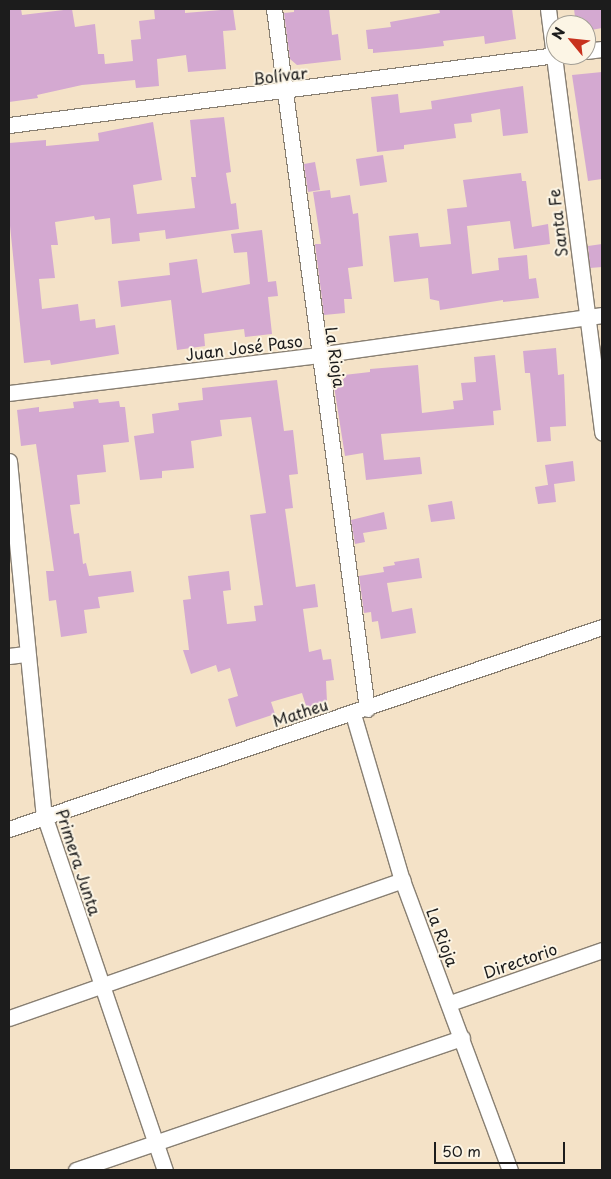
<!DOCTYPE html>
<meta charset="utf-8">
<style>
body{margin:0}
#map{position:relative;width:611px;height:1179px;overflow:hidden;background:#f4e2c7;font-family:"Playpen Sans",sans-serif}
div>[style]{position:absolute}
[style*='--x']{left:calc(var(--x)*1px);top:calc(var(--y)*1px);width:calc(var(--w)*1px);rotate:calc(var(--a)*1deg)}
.building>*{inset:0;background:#d4a9d1}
.roads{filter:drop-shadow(1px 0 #887f72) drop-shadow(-1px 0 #887f72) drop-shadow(0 1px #887f72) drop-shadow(0 -1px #887f72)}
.street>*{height:15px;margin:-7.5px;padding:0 7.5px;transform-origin:7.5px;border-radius:7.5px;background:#fff}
span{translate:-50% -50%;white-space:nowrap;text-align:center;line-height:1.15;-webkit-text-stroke:4px #fcf5e5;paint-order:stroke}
.street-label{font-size:16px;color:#1c1c1c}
.frame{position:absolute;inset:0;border:10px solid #1c1c1c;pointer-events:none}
.north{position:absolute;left:546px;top:15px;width:50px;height:50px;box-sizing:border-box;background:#fcf5e5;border:1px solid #a29e95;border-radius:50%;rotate:298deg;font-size:14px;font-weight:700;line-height:20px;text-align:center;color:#1c1c1c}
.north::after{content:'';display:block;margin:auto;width:18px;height:22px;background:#c8321e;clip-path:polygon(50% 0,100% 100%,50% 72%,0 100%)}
.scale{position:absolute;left:434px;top:1142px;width:131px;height:22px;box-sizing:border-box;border:2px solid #1c1c1c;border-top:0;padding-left:6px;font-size:15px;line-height:18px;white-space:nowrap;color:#1c1c1c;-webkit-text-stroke:4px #fcf5e5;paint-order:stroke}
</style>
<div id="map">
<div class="building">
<i style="clip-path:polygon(9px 9px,21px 9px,22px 15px,72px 9px,75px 27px,95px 24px,98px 54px,104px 54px,105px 64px,133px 61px,131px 40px,141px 39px,139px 21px,155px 19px,154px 9px,185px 9px,185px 13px,233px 9px,236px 30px,223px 31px,226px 69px,188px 72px,186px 55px,157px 59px,159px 86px,136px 88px,135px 80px,82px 85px,37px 95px,38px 98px,9px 102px)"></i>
<i style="clip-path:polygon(294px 9px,329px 9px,332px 35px,338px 34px,341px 60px,297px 65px,290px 59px,284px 13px,294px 12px)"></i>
<i style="clip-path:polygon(439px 9px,512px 9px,516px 39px,485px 44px,484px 36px,443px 41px,444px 46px,418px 49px,373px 53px,373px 49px,368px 49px,366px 30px,391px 27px,390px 22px,440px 13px)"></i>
<i style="clip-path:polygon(574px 9px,602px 9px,602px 28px,586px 31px,586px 25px,576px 25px)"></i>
<i style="clip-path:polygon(602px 72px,602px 179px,588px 181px,572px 75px)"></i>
<i style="clip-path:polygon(523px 86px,528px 133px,503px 136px,500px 109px,471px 114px,472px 122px,454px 124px,456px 138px,404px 145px,404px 149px,377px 152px,371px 97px,398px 94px,400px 113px,432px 109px,431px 101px)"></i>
<i style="clip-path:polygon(224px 117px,231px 172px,226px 173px,231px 204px,236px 203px,239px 229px,166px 239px,165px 230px,139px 233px,140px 241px,112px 244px,110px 218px,95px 220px,94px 216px,55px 222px,58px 245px,51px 245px,55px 278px,39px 279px,42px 309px,78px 304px,80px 321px,95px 319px,96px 328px,115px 325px,119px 354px,51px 365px,50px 360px,24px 363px,9px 216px,9px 143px,46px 140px,46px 146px,99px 141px,98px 133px,153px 122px,162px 180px,133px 185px,137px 214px,195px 208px,191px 177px,196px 177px,190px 120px)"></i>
<i style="clip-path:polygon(383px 155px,387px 182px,360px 186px,356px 159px)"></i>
<i style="clip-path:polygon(315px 162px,320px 190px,308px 192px,304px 164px)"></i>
<i style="clip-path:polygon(521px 173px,522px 181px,526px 181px,532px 227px,548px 224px,550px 244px,514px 249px,510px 221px,467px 226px,472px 274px,499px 270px,498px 258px,527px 255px,529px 279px,536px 278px,539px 298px,503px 302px,503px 300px,440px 310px,439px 301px,430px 299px,428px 278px,394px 282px,389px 236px,418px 233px,420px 247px,451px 244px,447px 209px,467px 207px,463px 180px)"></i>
<i style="clip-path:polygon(330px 190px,331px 198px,350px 195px,353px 214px,358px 213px,363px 266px,348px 268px,352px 299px,344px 299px,345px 313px,324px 315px,315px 244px,321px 244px,313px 192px)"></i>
<i style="clip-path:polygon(262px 230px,268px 282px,276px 281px,278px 296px,268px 297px,272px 334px,245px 337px,244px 329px,204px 334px,205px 346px,177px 350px,171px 300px,121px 307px,118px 281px,170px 275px,169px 263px,197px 259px,202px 293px,250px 284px,247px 252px,234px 253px,231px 234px)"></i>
<i style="clip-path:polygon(602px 244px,602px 267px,590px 268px,588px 246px)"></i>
<i style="clip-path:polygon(556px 348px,558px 375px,564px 374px,566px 426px,550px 427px,551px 441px,537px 442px,530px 373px,525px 373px,523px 351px)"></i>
<i style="clip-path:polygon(495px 355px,501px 410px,493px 411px,494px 425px,381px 434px,384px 460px,420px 457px,422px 474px,366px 480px,363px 453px,345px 456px,333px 380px,344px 379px,344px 375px,370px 372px,370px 369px,418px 365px,422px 413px,454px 409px,453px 401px,463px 400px,461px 383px,476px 382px,474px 357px)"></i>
<i style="clip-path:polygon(277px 380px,284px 431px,293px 430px,298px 474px,289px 475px,293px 508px,285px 509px,296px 587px,315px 584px,318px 607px,303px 609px,309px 652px,321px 649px,323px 660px,331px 659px,334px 680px,326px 681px,327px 702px,307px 709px,302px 693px,271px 702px,275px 714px,236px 727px,228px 699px,238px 696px,230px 668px,218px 672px,216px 665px,191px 674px,183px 650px,189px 650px,183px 600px,191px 599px,188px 576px,229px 571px,231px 590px,223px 591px,227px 624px,256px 621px,254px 606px,263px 605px,250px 515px,266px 513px,251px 417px,220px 420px,222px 436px,191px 441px,194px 468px,162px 471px,162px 478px,140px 480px,134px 436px,154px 433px,152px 414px,179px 410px,178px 403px,203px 400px,202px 388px)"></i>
<i style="clip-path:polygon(98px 399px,99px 403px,119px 401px,120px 407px,125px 407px,129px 442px,103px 445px,106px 472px,77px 475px,80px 504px,70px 505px,74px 534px,79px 533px,83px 564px,86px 563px,89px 576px,131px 571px,134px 592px,98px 597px,100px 608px,84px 610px,87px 633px,61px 637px,56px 600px,49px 601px,46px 571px,54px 571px,36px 444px,21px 446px,17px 410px,39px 407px,39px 412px,74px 408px,73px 402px)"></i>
<i style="clip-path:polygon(573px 461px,575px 481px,554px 484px,556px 502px,538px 504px,535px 487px,553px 484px,548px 485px,545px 465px)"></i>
<i style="clip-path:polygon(452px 501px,455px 519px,431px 522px,428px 505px)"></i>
<i style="clip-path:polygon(384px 512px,387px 529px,363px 533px,365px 542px,355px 544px,351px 520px)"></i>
<i style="clip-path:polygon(419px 558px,422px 578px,387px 583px,392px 612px,412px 608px,416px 633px,381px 639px,378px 621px,372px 622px,371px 612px,364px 613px,359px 576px,384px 572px,383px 567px,395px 565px,394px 562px)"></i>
</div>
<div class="roads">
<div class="street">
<i style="--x:274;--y:9;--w:706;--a:82.43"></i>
<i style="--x:548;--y:9;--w:427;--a:82.7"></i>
<i style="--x:586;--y:51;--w:16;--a:-7"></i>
<i style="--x:9;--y:125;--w:551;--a:-7.29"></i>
<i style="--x:9;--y:393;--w:311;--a:-7"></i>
<i style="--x:318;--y:355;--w:287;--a:-8"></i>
<i style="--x:9;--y:461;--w:356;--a:84.4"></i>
<i style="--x:44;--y:815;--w:375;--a:71.2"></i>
<i style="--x:9;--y:656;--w:16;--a:-7"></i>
<i style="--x:353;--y:714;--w:173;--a:73.6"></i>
<i style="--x:402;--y:880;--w:309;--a:69.6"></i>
<i style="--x:9;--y:829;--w:626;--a:-18.81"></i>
<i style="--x:450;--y:1003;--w:161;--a:-19.2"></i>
<i style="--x:9;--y:1018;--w:417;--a:-19.3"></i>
<i style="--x:76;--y:1170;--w:408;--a:-18.9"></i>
</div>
</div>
<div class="street-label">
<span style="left:280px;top:75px;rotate:-7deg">Bolívar</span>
<span style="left:557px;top:223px;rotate:-97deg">Santa Fe</span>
<span style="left:244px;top:347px;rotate:-7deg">Juan José Paso</span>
<span style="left:336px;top:357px;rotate:82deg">La Rioja</span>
<span style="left:300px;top:712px;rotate:-18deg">Matheu</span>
<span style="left:79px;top:862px;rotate:72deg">Primera Junta</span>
<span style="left:443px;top:937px;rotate:69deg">La Rioja</span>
<span style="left:520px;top:960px;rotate:-19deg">Directorio</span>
</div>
<div class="frame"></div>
<div class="north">N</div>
<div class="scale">50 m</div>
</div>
